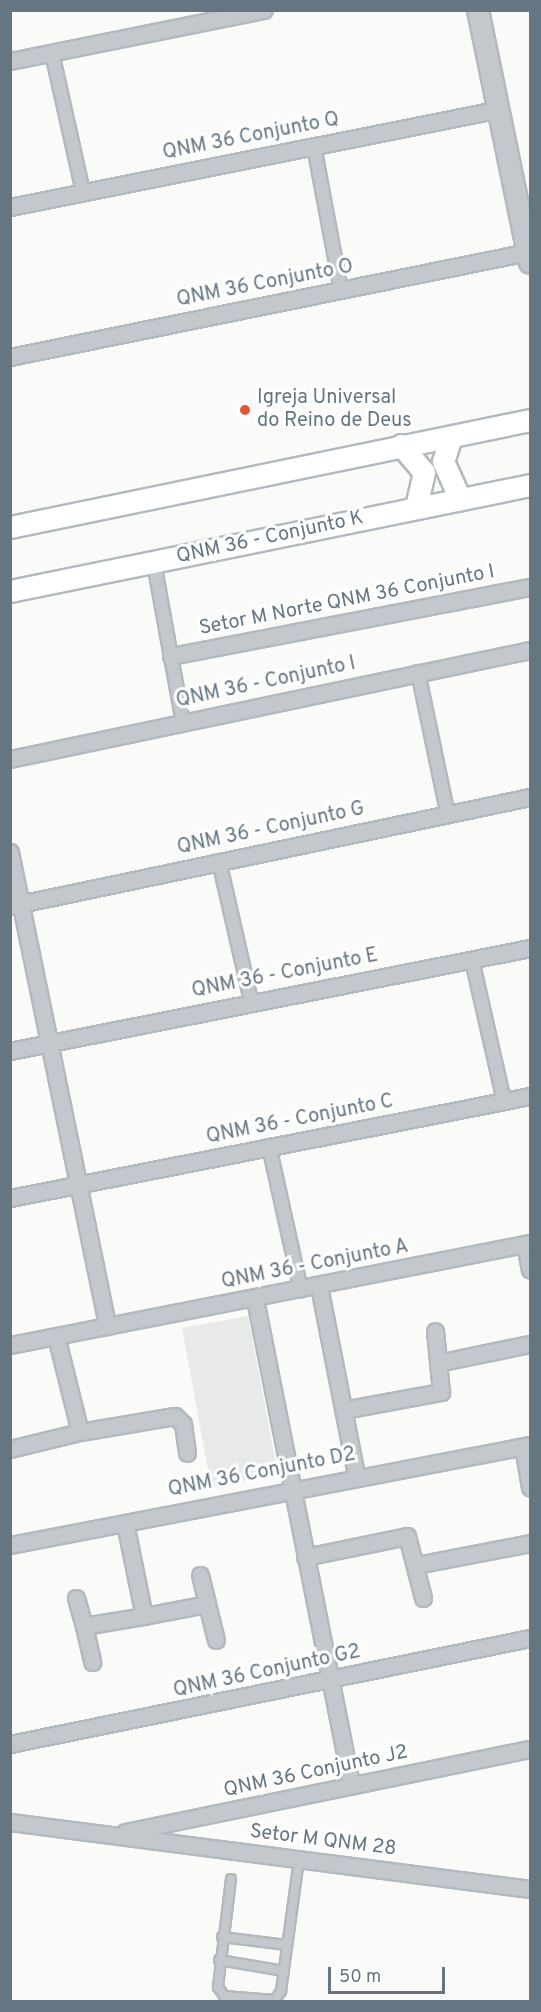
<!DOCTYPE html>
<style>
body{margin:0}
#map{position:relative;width:541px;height:2012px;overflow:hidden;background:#fafaf8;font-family:Overpass,sans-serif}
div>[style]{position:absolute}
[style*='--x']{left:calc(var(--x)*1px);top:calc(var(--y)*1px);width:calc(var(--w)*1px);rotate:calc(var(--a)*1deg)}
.built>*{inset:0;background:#e8e9e9}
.roads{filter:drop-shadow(2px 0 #b3babf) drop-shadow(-2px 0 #b3babf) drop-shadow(0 2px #b3babf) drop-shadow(0 -2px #b3babf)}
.service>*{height:8px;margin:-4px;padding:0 4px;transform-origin:4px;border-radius:4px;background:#c3c8cc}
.pedestrian>*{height:12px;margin:-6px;padding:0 6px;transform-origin:6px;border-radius:6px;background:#c3c8cc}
.minor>*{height:15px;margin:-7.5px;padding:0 7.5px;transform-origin:7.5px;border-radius:7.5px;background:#c3c8cc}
.tertiary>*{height:20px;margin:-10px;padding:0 10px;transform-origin:10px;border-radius:10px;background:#c3c8cc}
.secondary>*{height:21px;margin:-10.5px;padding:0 10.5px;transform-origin:10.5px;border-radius:10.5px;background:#fff}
.dots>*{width:16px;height:16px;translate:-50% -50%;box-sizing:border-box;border:3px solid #fff;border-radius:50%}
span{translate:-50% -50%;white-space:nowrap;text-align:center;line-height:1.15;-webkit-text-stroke:6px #fff;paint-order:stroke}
.street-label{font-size:20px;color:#657683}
.poi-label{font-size:20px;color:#657683}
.left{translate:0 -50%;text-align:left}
.frame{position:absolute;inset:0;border:12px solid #657683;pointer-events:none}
.scale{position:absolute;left:328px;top:1967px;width:117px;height:27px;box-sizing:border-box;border:3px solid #657683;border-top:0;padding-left:8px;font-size:18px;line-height:21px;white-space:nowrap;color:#657683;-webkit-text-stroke:4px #fff;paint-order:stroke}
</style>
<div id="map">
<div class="built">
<i style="clip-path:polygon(248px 1316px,278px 1474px,211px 1487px,182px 1328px)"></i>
</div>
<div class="roads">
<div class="service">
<i style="--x:231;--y:1879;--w:109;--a:96.9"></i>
<i style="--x:218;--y:1987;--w:11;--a:56"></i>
<i style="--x:224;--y:1996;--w:51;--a:4.5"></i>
<i style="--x:275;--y:2000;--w:11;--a:-56"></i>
<i style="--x:281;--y:1991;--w:133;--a:-82.2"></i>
<i style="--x:222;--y:1937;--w:65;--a:7"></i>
<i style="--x:219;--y:1960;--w:66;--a:9.6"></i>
</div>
<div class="pedestrian">
<i style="--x:52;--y:53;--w:142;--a:77.4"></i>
<i style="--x:314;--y:146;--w:147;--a:79.4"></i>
<i style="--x:154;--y:563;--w:162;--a:79.7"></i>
<i style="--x:418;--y:672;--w:146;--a:78.2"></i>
<i style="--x:219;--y:861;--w:144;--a:77.1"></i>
<i style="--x:472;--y:960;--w:145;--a:77.2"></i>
<i style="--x:269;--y:1146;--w:148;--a:77.5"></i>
</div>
<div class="minor">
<i style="--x:10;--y:61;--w:259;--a:-11.4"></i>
<i style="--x:10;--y:207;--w:499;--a:-11.3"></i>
<i style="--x:10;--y:357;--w:529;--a:-11.46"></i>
<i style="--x:171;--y:656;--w:366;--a:-10.9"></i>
<i style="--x:10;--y:759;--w:531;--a:-11.84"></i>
<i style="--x:10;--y:852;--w:484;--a:78.4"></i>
<i style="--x:10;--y:906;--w:531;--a:-11.84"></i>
<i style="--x:10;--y:1051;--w:530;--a:-11.2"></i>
<i style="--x:10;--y:1198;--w:530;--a:-11.1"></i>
<i style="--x:525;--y:1244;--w:26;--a:79"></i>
<i style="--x:319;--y:1286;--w:193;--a:78.9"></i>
<i style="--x:255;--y:1299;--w:496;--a:78.8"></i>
<i style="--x:56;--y:1336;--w:99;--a:76"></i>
<i style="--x:80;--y:1432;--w:96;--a:-9.6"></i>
<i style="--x:175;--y:1416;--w:11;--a:45"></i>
<i style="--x:183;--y:1424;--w:29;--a:82"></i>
<i style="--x:10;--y:1345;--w:530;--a:-11.1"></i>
<i style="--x:442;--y:1362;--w:90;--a:-11.6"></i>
<i style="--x:343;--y:1410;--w:100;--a:-10.4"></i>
<i style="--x:441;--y:1392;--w:61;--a:-95.6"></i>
<i style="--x:523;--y:1447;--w:41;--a:80.1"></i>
<i style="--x:10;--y:1449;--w:72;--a:-13.7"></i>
<i style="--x:125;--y:1523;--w:95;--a:78.5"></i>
<i style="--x:144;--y:1616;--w:64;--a:-10.8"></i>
<i style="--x:207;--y:1604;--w:37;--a:76"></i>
<i style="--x:10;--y:1545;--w:530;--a:-10.89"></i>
<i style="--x:305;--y:1557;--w:104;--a:-11.6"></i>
<i style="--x:407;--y:1536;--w:64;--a:75.5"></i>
<i style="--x:416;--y:1565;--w:116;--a:-10.9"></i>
<i style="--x:200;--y:1575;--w:30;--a:76"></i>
<i style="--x:76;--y:1598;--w:29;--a:74"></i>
<i style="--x:84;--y:1626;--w:61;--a:-9.5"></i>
<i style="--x:84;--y:1626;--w:37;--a:77"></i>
<i style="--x:10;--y:1744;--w:531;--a:-11.52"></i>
<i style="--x:10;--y:1822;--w:524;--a:7.34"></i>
<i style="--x:125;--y:1832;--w:413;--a:-11.6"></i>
</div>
<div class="tertiary">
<i style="--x:478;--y:10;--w:258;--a:78.4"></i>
</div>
<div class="secondary">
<i style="--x:451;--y:437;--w:25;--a:108"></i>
<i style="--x:443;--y:461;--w:42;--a:65.9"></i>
<i style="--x:401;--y:445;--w:35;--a:50"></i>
<i style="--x:424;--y:472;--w:35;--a:103"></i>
<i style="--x:10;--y:527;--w:531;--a:-11.63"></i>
<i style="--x:10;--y:591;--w:531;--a:-11.52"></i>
</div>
</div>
<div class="dots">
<i style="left:245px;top:410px;background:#e4572e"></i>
</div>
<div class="street-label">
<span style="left:251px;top:137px;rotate:-11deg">QNM 36 Conjunto Q</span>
<span style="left:265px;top:284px;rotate:-11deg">QNM 36 Conjunto O</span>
<span style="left:270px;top:538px;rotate:-12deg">QNM 36 - Conjunto K</span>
<span style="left:347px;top:601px;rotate:-11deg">Setor M Norte QNM 36 Conjunto I</span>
<span style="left:266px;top:683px;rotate:-12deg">QNM 36 - Conjunto I</span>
<span style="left:271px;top:829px;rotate:-12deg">QNM 36 - Conjunto G</span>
<span style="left:285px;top:974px;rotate:-11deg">QNM 36 - Conjunto E</span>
<span style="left:300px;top:1120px;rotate:-11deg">QNM 36 - Conjunto C</span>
<span style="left:315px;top:1265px;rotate:-11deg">QNM 36 - Conjunto A</span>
<span style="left:262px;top:1473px;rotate:-11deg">QNM 36 Conjunto D2</span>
<span style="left:267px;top:1672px;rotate:-12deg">QNM 36 Conjunto G2</span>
<span style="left:316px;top:1772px;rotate:-12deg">QNM 36 Conjunto J2</span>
<span style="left:323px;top:1841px;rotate:7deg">Setor M QNM 28</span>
</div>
<div class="poi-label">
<span class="left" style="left:257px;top:410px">Igreja Universal<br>do Reino de Deus</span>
</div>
<div class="frame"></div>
<div class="scale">50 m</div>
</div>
